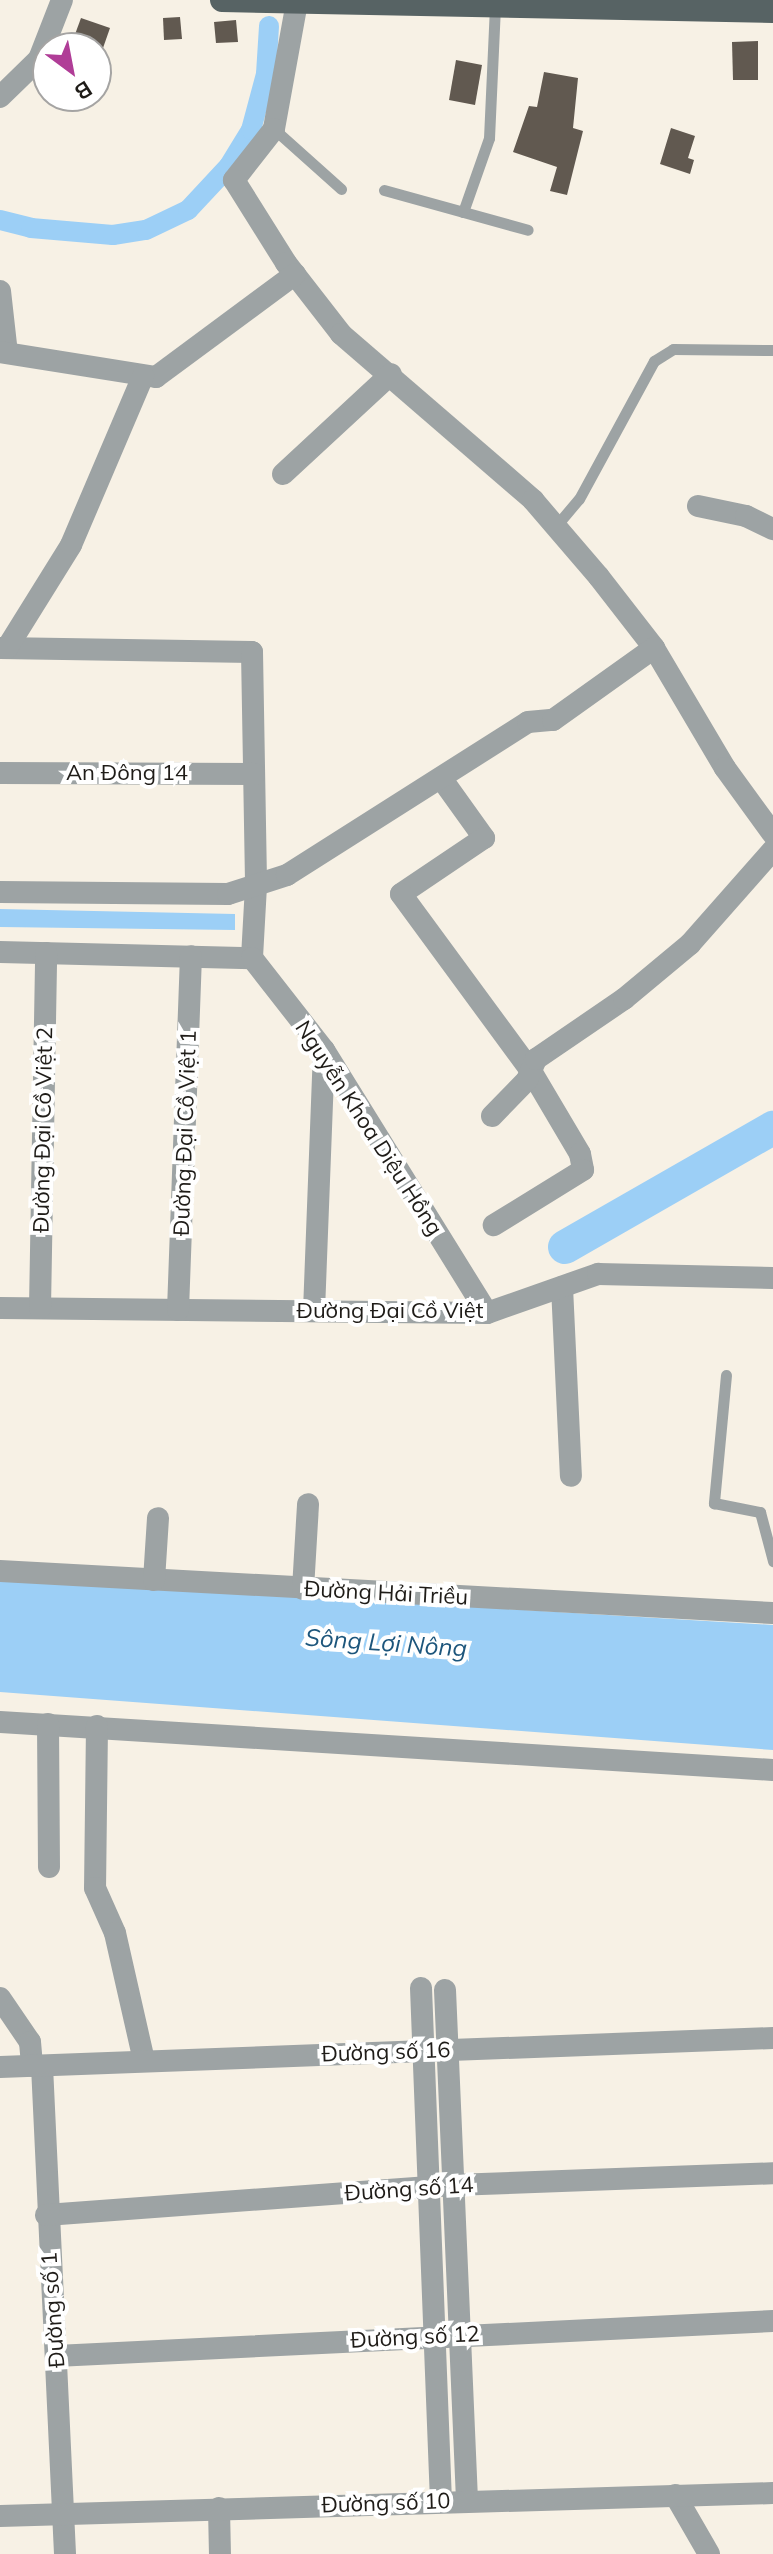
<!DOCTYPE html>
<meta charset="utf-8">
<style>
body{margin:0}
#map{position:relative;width:773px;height:2554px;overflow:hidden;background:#f7f1e5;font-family:Mulish,sans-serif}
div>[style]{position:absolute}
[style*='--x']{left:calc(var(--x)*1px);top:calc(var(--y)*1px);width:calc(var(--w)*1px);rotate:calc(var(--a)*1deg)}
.water>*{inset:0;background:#9ccff6}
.canal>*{height:20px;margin:-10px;padding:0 10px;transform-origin:10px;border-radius:10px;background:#9ccff6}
.river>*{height:34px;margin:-17px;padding:0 17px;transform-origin:17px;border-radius:17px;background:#9ccff6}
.building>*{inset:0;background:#615950}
.lane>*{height:11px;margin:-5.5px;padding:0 5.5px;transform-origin:5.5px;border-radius:5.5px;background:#9da3a4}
.street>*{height:22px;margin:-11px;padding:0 11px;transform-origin:11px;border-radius:11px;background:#9da3a4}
.primary>*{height:24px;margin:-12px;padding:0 12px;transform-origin:12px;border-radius:12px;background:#576364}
span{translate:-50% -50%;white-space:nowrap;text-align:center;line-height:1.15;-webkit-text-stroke:8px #fff;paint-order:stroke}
.street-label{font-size:22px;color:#1f1c18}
.water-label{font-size:24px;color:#1d567c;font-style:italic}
.north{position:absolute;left:32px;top:32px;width:80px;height:80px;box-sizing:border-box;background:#fff;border:2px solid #a5a4a3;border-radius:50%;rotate:148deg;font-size:22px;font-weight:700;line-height:32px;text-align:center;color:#1f1c18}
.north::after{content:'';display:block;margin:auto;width:28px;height:36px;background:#b03d97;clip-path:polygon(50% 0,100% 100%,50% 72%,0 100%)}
</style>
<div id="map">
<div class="water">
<i style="clip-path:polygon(0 909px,235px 914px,235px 930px,0 927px)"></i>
<i style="clip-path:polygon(0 1578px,773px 1625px,773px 1750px,0 1692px)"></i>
</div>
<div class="canal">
<i style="--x:0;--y:220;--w:32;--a:14"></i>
<i style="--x:31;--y:228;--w:82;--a:4.9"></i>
<i style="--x:113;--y:235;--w:33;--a:-9"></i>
<i style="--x:146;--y:230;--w:47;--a:-25.5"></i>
<i style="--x:188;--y:210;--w:60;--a:-47"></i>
<i style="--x:229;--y:166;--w:42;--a:-58.6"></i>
<i style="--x:251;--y:130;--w:58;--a:-75"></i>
<i style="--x:266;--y:74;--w:48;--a:-86.4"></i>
</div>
<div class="river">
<i style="--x:565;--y:1247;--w:240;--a:-29.8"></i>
</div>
<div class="building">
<i style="clip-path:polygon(180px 17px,182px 39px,164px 40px,163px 18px)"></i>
<i style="clip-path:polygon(81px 18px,110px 28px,103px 48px,70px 48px)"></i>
<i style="clip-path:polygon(236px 20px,238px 42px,216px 43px,214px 22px)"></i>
<i style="clip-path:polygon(758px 41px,758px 80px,733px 80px,732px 42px)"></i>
<i style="clip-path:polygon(456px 60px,482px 65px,475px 105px,449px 100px)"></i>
<i style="clip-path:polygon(544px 72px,578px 78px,573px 128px,583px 131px,567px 195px,550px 191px,557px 167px,513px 152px,529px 106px,537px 107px)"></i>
<i style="clip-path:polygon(671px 128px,695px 136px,688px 158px,694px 160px,690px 174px,660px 164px)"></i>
</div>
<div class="lane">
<i style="--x:274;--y:129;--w:90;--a:41.8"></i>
<i style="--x:384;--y:190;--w:149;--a:15.5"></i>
<i style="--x:463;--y:212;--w:78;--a:-70.6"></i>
<i style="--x:489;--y:138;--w:134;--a:-87.4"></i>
<i style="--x:556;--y:526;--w:35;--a:-50"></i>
<i style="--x:579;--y:499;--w:157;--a:-61.5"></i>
<i style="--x:654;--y:361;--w:22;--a:-32"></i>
<i style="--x:673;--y:349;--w:100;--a:0.6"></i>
<i style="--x:726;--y:1375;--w:129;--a:95.4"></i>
<i style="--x:714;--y:1503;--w:47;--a:11.1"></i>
<i style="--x:760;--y:1512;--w:51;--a:75.1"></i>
</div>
<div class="street">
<i style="--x:297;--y:2;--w:129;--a:100.3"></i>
<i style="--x:274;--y:129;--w:65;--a:128.1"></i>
<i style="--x:234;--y:180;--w:98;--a:57.9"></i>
<i style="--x:286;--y:263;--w:90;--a:52.2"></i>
<i style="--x:341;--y:334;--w:254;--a:40.8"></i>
<i style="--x:533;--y:500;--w:101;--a:49.4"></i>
<i style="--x:599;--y:577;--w:90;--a:52.2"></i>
<i style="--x:654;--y:648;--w:139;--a:59.4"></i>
<i style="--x:725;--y:768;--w:82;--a:54"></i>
<i style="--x:0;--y:97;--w:54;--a:-44.3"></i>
<i style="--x:39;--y:59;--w:63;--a:-68.7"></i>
<i style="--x:0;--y:291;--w:62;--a:83.6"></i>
<i style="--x:0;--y:352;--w:158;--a:9.1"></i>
<i style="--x:156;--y:377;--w:173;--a:-36.5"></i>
<i style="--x:283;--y:474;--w:147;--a:-42.8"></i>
<i style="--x:698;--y:506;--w:49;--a:11.8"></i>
<i style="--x:746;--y:516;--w:30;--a:26"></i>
<i style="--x:0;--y:648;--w:252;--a:0.9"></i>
<i style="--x:252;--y:652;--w:234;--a:89"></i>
<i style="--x:256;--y:886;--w:72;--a:93.2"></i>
<i style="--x:7;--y:648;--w:121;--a:-58.1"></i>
<i style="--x:71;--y:545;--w:184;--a:-66.9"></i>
<i style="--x:0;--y:773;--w:254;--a:0.2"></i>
<i style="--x:441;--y:778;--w:74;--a:54.4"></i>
<i style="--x:484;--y:838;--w:100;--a:146"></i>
<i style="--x:401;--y:894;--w:220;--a:53.7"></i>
<i style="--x:531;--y:1071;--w:96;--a:59.4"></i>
<i style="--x:580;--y:1154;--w:16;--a:79"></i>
<i style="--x:583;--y:1170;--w:105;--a:148.3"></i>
<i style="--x:0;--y:892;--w:228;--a:0.5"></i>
<i style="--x:228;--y:894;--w:62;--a:-17.9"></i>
<i style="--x:287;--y:875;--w:285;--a:-32.4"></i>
<i style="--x:528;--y:722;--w:25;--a:-5"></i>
<i style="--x:553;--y:720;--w:124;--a:-35.5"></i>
<i style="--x:0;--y:952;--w:252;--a:1.4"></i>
<i style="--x:252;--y:958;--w:117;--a:52"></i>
<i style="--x:324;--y:1050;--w:309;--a:58.2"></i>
<i style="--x:492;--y:1116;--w:50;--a:-45.8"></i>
<i style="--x:527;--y:1080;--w:23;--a:-67"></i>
<i style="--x:536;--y:1059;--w:107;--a:-34.3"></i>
<i style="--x:624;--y:999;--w:86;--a:-39.8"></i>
<i style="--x:690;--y:944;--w:125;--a:-48.6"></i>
<i style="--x:562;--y:1287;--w:189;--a:87.3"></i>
<i style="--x:0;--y:1308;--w:487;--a:0.6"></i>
<i style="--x:487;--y:1313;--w:118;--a:-19.4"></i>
<i style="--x:598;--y:1274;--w:175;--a:1.3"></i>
<i style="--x:40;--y:1308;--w:355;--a:-89"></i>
<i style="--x:178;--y:1310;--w:354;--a:-87.9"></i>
<i style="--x:314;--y:1311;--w:261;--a:-87.8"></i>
<i style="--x:0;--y:1571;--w:774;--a:3.11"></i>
<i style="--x:154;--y:1580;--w:62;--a:-86.3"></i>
<i style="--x:303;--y:1589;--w:85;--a:-86.6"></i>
<i style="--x:0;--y:1722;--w:774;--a:3.55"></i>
<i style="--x:48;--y:1724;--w:143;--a:89.6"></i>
<i style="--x:97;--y:1726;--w:162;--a:90.7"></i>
<i style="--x:95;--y:1888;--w:49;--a:66"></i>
<i style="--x:115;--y:1933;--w:131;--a:77.2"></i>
<i style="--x:421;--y:1988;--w:514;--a:87.77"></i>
<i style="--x:445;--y:1990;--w:510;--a:87.53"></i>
<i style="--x:0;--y:1998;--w:53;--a:55.7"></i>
<i style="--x:30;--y:2042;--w:24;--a:85"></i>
<i style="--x:42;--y:2066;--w:489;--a:87.3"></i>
<i style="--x:0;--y:2067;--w:774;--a:-2.15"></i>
<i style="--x:46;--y:2215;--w:408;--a:-4.2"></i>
<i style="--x:453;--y:2185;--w:320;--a:-2.1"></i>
<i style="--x:56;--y:2356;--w:718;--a:-2.79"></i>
<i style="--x:675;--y:2495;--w:68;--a:60"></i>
<i style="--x:219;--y:2508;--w:46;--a:88.8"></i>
<i style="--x:0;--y:2516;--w:773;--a:-1.7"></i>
</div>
<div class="primary">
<i style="--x:222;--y:0;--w:551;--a:1.14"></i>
</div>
<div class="street-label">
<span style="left:127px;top:773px">An Đông 14</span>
<span style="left:369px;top:1128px;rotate:57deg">Nguyễn Khoa Diệu Hồng</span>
<span style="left:43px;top:1130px;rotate:-89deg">Đường Đại Cồ Việt 2</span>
<span style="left:185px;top:1133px;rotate:-88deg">Đường Đại Cồ Việt 1</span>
<span style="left:390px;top:1311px">Đường Đại Cồ Việt</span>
<span style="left:386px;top:1593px;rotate:3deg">Đường Hải Triều</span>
<span style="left:386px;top:2052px;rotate:-2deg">Đường số 16</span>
<span style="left:409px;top:2189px;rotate:-4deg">Đường số 14</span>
<span style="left:53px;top:2310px;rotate:-94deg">Đường số 1</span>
<span style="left:415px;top:2337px;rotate:-3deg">Đường số 12</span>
<span style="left:386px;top:2503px;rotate:-2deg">Đường số 10</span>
</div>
<div class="water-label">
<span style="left:386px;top:1643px;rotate:4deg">Sông Lợi Nông</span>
</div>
<div class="north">B</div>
</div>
